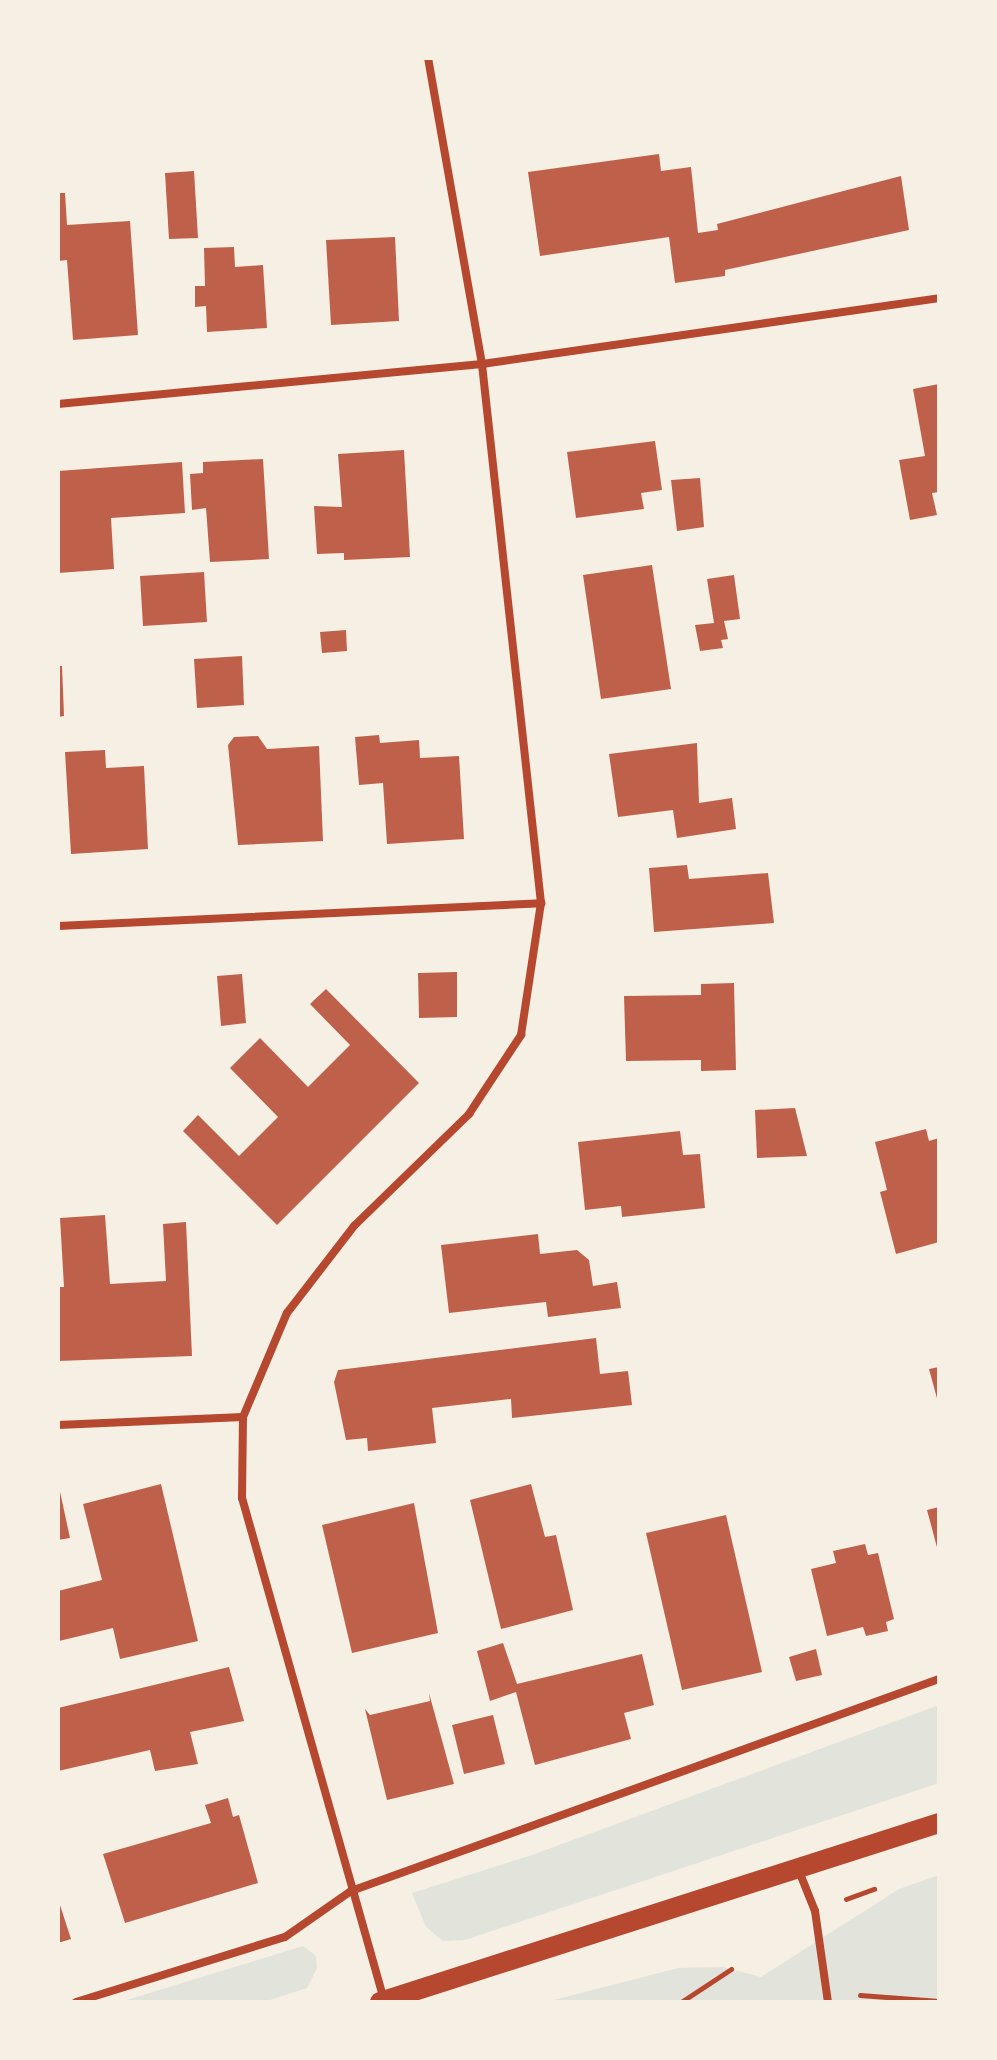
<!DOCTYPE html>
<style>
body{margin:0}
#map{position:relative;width:997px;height:2060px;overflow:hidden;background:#f6efe4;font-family:"Sofia Sans Condensed",sans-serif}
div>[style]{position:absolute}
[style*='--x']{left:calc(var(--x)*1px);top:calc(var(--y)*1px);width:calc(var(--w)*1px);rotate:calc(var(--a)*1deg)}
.green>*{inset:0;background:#e2e4dc}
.building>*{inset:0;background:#bf614a}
.path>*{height:5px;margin:-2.5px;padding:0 2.5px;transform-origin:2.5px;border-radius:2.5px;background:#b5482f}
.minor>*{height:8px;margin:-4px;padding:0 4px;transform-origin:4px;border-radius:4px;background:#b5482f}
.primary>*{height:20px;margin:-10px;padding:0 10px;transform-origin:10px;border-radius:10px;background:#b5482f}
span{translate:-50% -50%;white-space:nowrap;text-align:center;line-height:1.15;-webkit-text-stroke:6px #f6efe4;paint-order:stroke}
.frame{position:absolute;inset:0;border:60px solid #f6efe4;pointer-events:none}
</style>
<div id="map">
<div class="green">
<i style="clip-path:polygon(939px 1705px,939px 1783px,465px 1940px,443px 1941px,426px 1927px,412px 1893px,532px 1855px)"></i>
<i style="clip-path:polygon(939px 1875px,939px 2002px,546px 2002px,678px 1968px,723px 1967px,761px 1977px,899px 1889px)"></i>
<i style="clip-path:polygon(303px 1946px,316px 1956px,317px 1968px,307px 1988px,264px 2002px,120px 2002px)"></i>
</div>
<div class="building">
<i style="clip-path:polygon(659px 154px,661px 171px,691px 167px,698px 233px,718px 230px,717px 224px,901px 176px,909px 230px,725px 270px,725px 276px,675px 283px,669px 237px,540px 256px,528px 172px)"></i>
<i style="clip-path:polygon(194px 171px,198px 238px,169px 239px,165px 173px)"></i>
<i style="clip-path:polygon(58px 193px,65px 193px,67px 225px,130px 221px,138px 335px,73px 340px,67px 260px,58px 261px)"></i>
<i style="clip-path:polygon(395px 237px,399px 321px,331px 325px,326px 240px)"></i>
<i style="clip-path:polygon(234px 247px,235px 267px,263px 265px,267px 328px,207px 332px,206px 306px,195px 307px,195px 286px,205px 286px,204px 248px)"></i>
<i style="clip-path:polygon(939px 384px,939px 492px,932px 493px,937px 515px,910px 520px,899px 460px,925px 456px,913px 389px)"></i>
<i style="clip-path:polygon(655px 441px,662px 490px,641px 493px,644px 509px,576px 518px,567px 452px)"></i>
<i style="clip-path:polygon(404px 450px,410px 557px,344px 560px,344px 553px,317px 554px,314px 506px,342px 507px,338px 454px)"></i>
<i style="clip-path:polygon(263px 459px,269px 559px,210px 562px,206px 508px,192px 510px,190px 474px,203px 473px,203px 462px)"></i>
<i style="clip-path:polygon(182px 462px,185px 513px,111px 518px,114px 569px,58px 573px,58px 471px)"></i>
<i style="clip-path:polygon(700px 478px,704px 527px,677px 531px,671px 480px)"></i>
<i style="clip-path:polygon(652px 565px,671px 689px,601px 699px,583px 575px)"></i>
<i style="clip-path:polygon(204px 572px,207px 622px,143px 626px,140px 576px)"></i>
<i style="clip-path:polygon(734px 575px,740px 619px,724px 621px,728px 639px,721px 640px,723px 648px,700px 651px,695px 625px,714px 623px,707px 579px)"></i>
<i style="clip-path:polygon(346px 630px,347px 651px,322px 653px,320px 632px)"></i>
<i style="clip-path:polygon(242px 656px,244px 705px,197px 708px,194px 659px)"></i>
<i style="clip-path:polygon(58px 666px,62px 666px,64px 716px,58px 717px)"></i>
<i style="clip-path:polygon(379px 735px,380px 743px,419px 740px,420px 758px,459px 756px,464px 839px,387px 844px,383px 783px,359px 785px,355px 737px)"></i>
<i style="clip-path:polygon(258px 736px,267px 749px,319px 746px,323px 841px,238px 845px,228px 745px,234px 737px)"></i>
<i style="clip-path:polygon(697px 743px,699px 803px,732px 798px,736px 829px,677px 838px,673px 810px,618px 817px,609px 754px)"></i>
<i style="clip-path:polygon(105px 750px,106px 768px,144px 766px,148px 849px,71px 854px,65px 752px)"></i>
<i style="clip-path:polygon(687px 865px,689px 879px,768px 873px,774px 923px,654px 932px,649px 868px)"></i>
<i style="clip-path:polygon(457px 972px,457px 1017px,419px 1018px,418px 973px)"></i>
<i style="clip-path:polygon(242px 974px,246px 1023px,221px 1026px,217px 976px)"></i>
<i style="clip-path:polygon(734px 983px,736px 1070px,701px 1071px,701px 1060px,626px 1061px,624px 996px,701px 995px,701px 984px)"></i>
<i style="clip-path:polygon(326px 989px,419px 1083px,277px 1225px,183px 1131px,198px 1115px,239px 1156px,278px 1117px,230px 1068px,260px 1038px,308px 1087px,350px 1045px,310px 1004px)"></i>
<i style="clip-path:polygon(795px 1108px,807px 1156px,757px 1158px,755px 1110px)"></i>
<i style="clip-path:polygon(926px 1129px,929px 1141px,939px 1138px,939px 1242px,896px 1254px,880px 1192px,887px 1190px,875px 1142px)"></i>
<i style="clip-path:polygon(680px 1131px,683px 1155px,700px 1154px,705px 1208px,622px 1217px,621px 1206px,585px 1210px,578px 1142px)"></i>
<i style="clip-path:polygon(105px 1215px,110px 1284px,166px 1281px,163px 1224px,186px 1222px,192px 1356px,58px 1361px,58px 1287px,64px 1287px,60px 1218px)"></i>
<i style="clip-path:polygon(538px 1234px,540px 1254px,577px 1250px,589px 1260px,593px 1286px,617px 1282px,621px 1308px,548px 1317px,546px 1302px,449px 1313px,441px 1245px)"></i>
<i style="clip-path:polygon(596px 1338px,600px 1374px,628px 1371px,632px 1405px,512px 1418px,511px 1399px,432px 1408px,436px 1443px,368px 1451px,367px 1438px,346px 1440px,334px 1382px,338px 1370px)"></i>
<i style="clip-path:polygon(939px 1367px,939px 1402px,938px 1402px,929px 1369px)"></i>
<i style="clip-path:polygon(161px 1484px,198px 1641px,120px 1659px,113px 1628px,59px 1641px,58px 1591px,102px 1580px,83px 1504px)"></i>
<i style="clip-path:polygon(531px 1484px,545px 1537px,556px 1535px,573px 1610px,501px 1629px,470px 1500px)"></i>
<i style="clip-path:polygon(59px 1487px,70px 1538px,58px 1540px,58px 1488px)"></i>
<i style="clip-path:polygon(414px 1503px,438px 1633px,352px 1653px,322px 1525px)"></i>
<i style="clip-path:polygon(939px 1507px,939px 1551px,938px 1551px,927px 1510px)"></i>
<i style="clip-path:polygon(726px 1515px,762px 1672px,682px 1690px,646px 1533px)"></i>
<i style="clip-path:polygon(865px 1544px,868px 1555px,878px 1553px,894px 1619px,886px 1622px,888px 1631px,866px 1636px,863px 1627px,827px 1636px,811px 1569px,836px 1563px,833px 1551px)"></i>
<i style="clip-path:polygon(503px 1643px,517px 1684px,642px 1654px,654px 1705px,624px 1713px,631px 1739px,535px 1765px,516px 1692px,490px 1701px,477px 1651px)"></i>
<i style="clip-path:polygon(816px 1649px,822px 1675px,796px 1681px,789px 1657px)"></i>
<i style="clip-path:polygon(229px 1667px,244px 1721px,190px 1732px,198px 1764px,155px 1771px,150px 1750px,58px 1771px,58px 1708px)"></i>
<i style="clip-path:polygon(429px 1693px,454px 1784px,387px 1800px,365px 1709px,370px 1715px,430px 1701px)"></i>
<i style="clip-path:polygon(493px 1715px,505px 1764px,464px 1774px,452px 1725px)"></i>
<i style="clip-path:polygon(228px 1798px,233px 1817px,239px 1815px,258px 1883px,125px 1923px,103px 1854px,211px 1823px,205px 1805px)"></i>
<i style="clip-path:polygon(58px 1899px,71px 1939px,58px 1943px)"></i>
</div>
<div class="path">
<i style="--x:846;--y:1899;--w:30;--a:-20"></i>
<i style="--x:860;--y:1995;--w:79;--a:4.3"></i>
<i style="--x:681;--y:2002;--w:60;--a:-33.4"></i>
</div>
<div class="minor">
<i style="--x:58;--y:404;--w:426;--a:-5.4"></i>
<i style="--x:482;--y:364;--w:462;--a:-8.2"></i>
<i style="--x:58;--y:926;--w:484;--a:-2.7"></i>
<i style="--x:58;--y:1425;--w:185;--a:-2.5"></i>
<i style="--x:799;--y:1871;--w:43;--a:68.2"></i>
<i style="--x:815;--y:1911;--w:92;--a:81.9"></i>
<i style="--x:384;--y:2000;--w:522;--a:-105.79"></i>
<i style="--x:242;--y:1498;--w:81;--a:-89.3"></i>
<i style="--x:243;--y:1417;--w:113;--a:-67.1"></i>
<i style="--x:287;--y:1313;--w:110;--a:-52.4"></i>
<i style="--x:354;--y:1226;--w:161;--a:-44.2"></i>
<i style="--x:469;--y:1114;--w:95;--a:-56.6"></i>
<i style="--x:521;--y:1035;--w:134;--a:-81.4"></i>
<i style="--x:541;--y:903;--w:542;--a:-96.25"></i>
<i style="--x:482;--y:364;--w:311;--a:-100"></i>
<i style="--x:76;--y:2002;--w:219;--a:-17.3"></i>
<i style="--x:285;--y:1937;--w:80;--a:-34.9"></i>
<i style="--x:351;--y:1891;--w:625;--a:-19.83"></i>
</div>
<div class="primary">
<i style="--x:380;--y:2002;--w:587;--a:-17.76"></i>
</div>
<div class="frame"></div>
</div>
